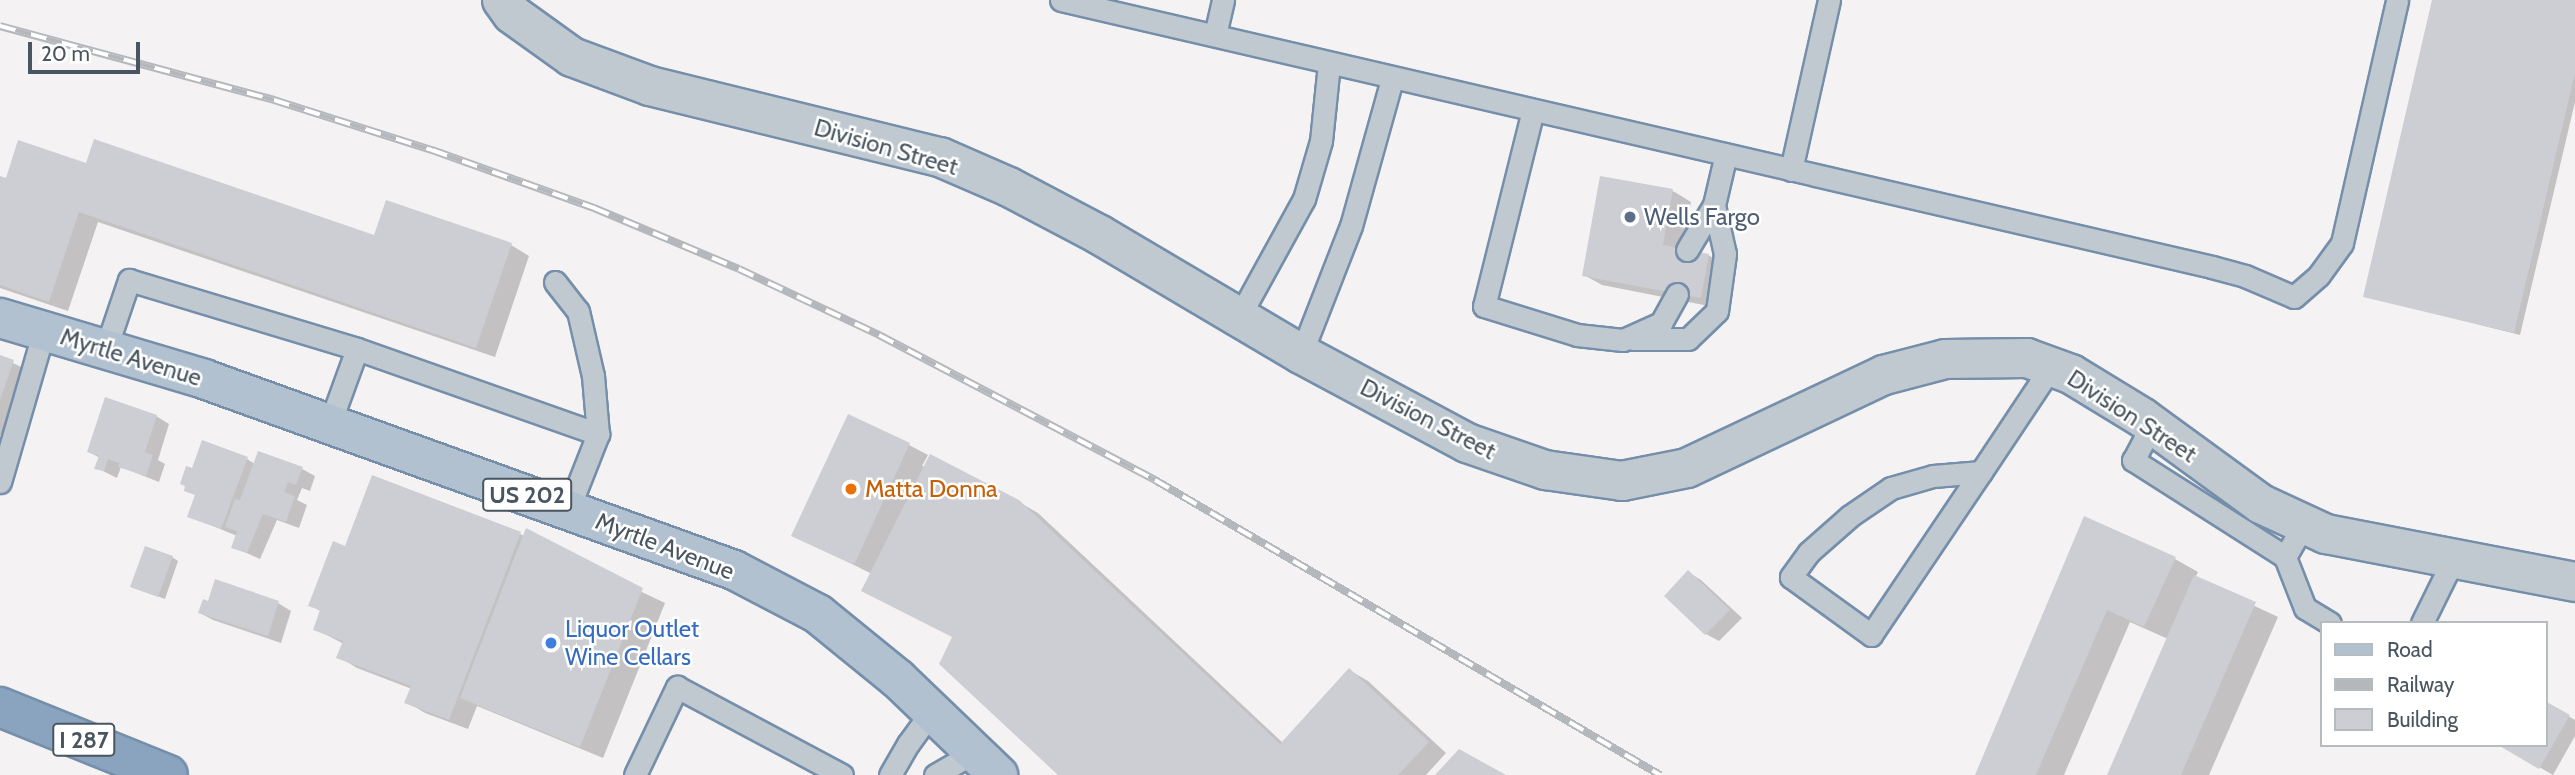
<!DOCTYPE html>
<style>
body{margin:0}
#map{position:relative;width:2575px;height:775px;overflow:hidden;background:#f4f2f2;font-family:Cabin,sans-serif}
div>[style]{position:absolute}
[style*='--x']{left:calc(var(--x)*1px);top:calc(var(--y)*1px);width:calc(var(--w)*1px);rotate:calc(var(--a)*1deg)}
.shadow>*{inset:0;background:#0003}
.building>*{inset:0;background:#ccced4}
.roads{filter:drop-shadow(2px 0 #758fab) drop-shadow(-2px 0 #758fab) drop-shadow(0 2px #758fab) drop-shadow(0 -2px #758fab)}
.service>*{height:21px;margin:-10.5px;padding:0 10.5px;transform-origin:10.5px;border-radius:10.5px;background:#c0c9d0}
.tertiary>*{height:38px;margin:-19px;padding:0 19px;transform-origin:19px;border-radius:19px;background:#c0c9d0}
.primary>*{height:38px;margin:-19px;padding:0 19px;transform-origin:19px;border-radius:19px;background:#b2c1d0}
.motorway>*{height:38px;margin:-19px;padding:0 19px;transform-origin:19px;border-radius:19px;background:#8aa4bf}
.rail>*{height:8px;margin-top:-4px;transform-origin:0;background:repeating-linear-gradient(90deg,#fff 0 16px,#b4b7bc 0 32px);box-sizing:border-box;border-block:2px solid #b4b7bc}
.dots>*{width:19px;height:19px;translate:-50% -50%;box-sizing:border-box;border:4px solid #fff;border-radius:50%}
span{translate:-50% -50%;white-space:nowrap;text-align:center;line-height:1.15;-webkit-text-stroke:5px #fff;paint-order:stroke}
.shield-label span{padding:2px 5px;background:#fff;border:2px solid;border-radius:5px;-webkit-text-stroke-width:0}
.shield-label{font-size:23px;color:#49555f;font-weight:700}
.street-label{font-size:24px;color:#49555f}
.service-label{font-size:24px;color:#4e5e75}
.left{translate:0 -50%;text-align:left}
.food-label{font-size:24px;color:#c56008}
.shop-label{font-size:24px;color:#366cbe}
.legend{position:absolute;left:2320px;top:621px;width:228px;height:126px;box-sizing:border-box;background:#fff;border:2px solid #b6bbbf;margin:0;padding:9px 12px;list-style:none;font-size:21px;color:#49555f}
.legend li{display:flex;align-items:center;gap:14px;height:35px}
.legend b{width:35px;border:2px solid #b6bbbf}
.scale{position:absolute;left:28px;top:42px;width:112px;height:32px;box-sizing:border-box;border:4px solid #49555f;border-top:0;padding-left:9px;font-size:21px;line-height:24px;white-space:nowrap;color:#49555f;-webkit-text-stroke:5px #fff;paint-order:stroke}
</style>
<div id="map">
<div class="shadow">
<i style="clip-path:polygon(2434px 0,2575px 0,2575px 102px,2520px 335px,2365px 296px)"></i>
<i style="clip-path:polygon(87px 166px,375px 237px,511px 245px,529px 256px,495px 357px,98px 222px,68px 311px,0 288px,0 178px,7px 180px)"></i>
<i style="clip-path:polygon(1673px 191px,1691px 202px,1682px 251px,1708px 255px,1727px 266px,1719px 308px,1602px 285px,1584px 275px)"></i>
<i style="clip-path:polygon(0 357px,32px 372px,10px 438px,0 435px)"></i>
<i style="clip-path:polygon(156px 416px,169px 424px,158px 460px,165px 464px,159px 482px,121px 467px,117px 478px,97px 468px,100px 458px,89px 452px)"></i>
<i style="clip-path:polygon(909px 445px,928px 455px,922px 466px,1019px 502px,1038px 513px,1283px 743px,1349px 670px,1368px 681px,1446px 753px,1426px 775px,1061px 775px,954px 638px,872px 574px,794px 535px)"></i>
<i style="clip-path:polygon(247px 459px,255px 464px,302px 469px,315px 476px,310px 491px,302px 488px,297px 500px,307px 505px,299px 528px,277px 520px,260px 559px,233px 547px,237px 536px,189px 516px,196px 496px,193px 470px)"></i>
<i style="clip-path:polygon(2084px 518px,2175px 559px,2198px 572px,2195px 578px,2278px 617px,2209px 775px,2109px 775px,2168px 639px,2130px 622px,2064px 775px,1977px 775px)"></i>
<i style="clip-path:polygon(520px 534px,665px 603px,603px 758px,477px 706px,468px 729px,425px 713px,407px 702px,412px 689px,357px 668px,339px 657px,344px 644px,315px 629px,322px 612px,310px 605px,346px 548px)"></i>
<i style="clip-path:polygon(172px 557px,178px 561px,165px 599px,133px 587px)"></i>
<i style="clip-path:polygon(1688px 572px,1701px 580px,1742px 618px,1719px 641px,1706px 634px,1666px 596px)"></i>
<i style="clip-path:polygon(278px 603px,291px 611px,281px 643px,213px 620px,200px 613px)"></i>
<i style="clip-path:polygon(2545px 703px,2575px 720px,2575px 736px,2553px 775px,2501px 745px,2545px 745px)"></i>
</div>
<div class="building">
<i style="clip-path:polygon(2432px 0,2575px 0,2575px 73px,2514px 333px,2363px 297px)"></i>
<i style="clip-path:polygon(94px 139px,374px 235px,386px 200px,512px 243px,476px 348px,79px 212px,49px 302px,0 285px,0 176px,6px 178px,18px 140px,86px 163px)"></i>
<i style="clip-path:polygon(1600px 176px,1673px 189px,1663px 245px,1709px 254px,1701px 298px,1582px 276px)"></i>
<i style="clip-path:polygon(0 355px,14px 360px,0 400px)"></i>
<i style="clip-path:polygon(105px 397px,157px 415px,145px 452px,153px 455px,146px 476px,118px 467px,119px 463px,108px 459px,104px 471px,94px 469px,99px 456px,87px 452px)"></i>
<i style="clip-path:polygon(848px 414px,910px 443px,854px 565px,791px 536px)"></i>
<i style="clip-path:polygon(202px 440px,248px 457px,221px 529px,187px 517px,195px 495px,184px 491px,185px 486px,180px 484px,186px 466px,192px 468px)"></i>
<i style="clip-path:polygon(258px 451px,303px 467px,296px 485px,288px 482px,284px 492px,295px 496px,286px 522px,263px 514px,247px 553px,231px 548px,237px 531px,225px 527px,235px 499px,240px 500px)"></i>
<i style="clip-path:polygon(930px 454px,1019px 500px,1280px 744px,1349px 668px,1429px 742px,1398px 775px,1058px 775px,939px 664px,952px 637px,861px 591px)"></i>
<i style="clip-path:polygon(372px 475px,521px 532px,449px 720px,404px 703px,411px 686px,336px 658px,343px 641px,313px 630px,320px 610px,308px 606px,333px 541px,345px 546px)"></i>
<i style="clip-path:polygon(2084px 516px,2176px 557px,2144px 627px,2107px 610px,2036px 775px,1975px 775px)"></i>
<i style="clip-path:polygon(526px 528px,643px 588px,580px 747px,460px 698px)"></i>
<i style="clip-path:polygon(145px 546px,173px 556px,158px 597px,130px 587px)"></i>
<i style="clip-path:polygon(1688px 570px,1730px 610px,1705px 635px,1664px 596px)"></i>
<i style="clip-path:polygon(2194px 575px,2256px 602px,2181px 775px,2107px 775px)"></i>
<i style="clip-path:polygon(215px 579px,279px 601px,268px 636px,198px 613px,203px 599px,208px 601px)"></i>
<i style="clip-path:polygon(2545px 701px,2570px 715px,2539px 769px,2498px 745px,2545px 745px)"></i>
<i style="clip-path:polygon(1459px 749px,1506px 775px,1435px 775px)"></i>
</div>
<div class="roads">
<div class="service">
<i style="--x:1061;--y:0;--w:1182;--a:13.06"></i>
<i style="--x:2212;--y:267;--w:34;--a:15"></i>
<i style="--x:2245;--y:276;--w:53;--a:23.2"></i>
<i style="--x:2294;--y:297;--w:33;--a:-41"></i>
<i style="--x:2319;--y:275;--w:39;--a:-54"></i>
<i style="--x:2342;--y:243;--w:249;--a:-77.2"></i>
<i style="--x:1215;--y:35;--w:36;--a:-77"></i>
<i style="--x:1533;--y:110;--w:202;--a:104"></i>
<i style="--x:1484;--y:306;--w:97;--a:17.3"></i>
<i style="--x:1577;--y:335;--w:46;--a:6.2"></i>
<i style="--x:1623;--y:340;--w:42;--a:-24.1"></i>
<i style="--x:1661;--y:323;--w:33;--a:-61"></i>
<i style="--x:1791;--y:170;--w:174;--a:-77.4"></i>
<i style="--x:1687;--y:250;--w:52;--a:-59"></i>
<i style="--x:1714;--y:205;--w:52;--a:-76.8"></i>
<i style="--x:555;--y:282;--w:37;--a:52"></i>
<i style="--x:578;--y:311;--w:67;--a:77"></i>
<i style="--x:593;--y:376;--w:58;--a:85.1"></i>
<i style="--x:1239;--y:317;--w:135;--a:-61.2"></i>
<i style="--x:1304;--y:199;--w:60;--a:-73.7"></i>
<i style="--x:1321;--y:141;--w:77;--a:-84.1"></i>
<i style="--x:1632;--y:339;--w:56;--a:0"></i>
<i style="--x:1688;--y:339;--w:40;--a:-44"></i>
<i style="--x:1717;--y:311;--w:58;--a:-82"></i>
<i style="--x:1725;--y:254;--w:50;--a:-102.7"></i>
<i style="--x:106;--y:348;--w:72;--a:-71.3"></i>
<i style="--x:129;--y:280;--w:238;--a:16.8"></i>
<i style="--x:357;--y:349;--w:256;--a:19.4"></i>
<i style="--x:598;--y:434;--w:82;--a:111.5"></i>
<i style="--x:1301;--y:354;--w:137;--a:-68.7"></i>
<i style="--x:1351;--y:226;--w:153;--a:-74.4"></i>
<i style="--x:330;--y:423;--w:79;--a:-70"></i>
<i style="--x:2152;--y:425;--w:40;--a:118"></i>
<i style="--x:2133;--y:460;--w:180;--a:32.5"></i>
<i style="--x:1981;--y:472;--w:48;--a:175.2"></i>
<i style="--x:1933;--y:476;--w:44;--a:164.1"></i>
<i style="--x:1891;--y:488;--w:50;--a:145.7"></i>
<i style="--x:1850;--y:516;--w:55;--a:138.7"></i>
<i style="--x:1809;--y:552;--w:31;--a:126"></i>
<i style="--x:1791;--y:577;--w:99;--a:35.9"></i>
<i style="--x:1871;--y:635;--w:197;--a:-56"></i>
<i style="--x:1981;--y:472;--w:126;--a:-56.3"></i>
<i style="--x:0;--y:482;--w:157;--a:-73.8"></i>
<i style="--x:2304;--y:524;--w:38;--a:120"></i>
<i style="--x:2285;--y:557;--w:55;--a:68.6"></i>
<i style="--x:2305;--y:608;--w:29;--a:31"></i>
<i style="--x:2422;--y:623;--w:70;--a:-63.8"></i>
<i style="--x:635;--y:775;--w:98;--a:-64.5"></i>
<i style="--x:677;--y:687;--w:187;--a:28.1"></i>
<i style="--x:890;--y:775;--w:36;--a:-60"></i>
<i style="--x:908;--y:744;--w:41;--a:-54"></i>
<i style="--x:935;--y:775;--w:46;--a:-29.9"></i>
</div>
<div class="tertiary">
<i style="--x:502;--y:0;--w:17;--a:54"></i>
<i style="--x:512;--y:14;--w:74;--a:35.6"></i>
<i style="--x:572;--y:57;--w:83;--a:20.4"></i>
<i style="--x:650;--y:86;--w:299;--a:13.8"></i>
<i style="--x:940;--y:157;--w:75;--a:23.5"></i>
<i style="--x:1009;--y:187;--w:103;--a:27.8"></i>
<i style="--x:1100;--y:235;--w:234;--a:30.6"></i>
<i style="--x:1301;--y:354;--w:188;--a:28.2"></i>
<i style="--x:1467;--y:443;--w:83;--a:19.1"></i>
<i style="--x:1545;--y:470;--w:78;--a:8.1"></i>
<i style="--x:1622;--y:481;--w:66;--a:-11.3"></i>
<i style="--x:1687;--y:468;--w:218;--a:-25.3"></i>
<i style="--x:1884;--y:375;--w:63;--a:-14.7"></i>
<i style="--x:1945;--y:359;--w:82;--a:-0.7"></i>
<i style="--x:2027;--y:358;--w:47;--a:20"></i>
<i style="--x:2071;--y:374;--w:84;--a:31.4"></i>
<i style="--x:2143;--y:418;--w:146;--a:36.1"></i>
<i style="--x:2261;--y:504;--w:72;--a:24.8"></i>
<i style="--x:2326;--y:534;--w:254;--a:10.9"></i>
</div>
<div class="primary">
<i style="--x:0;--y:318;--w:213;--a:16.6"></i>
<i style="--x:204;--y:379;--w:563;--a:19.82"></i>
<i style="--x:734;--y:570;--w:95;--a:27.6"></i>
<i style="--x:818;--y:614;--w:103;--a:39.1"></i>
<i style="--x:898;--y:679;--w:139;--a:43.8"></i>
</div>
<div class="motorway">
<i style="--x:0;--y:707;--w:181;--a:22"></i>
</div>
</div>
<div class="rail">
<i style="--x:0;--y:26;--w:284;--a:15.1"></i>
<i style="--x:274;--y:100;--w:166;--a:17.6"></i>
<i style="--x:432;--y:150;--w:172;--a:19.7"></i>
<i style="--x:594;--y:208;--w:157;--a:22.8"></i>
<i style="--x:739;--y:269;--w:155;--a:25.2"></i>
<i style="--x:879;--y:335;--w:312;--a:27.7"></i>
<i style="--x:1155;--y:480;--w:585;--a:30.29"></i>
</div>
<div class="dots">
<i style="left:1630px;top:217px;background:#5c6f8a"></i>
<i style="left:851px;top:489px;background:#e8710a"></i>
<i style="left:551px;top:643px;background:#3f7fe0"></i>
</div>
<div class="shield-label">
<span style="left:527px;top:495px">US 202</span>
<span style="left:84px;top:740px">I 287</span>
</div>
<div class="street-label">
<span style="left:886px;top:147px;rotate:16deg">Division Street</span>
<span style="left:131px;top:357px;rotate:17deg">Myrtle Avenue</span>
<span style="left:2132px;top:416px;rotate:33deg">Division Street</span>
<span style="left:1428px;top:419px;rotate:27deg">Division Street</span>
<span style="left:665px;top:546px;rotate:21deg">Myrtle Avenue</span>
</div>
<div class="service-label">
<span class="left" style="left:1644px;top:217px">Wells Fargo</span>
</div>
<div class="food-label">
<span class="left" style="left:865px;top:489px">Matta Donna</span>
</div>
<div class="shop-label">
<span class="left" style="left:565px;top:643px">Liquor Outlet<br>Wine Cellars</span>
</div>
<ul class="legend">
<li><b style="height:9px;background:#b2c1d0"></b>Road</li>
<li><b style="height:9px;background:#b4b7bc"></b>Railway</li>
<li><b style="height:19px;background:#ccced4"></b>Building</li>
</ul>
<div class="scale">20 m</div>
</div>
